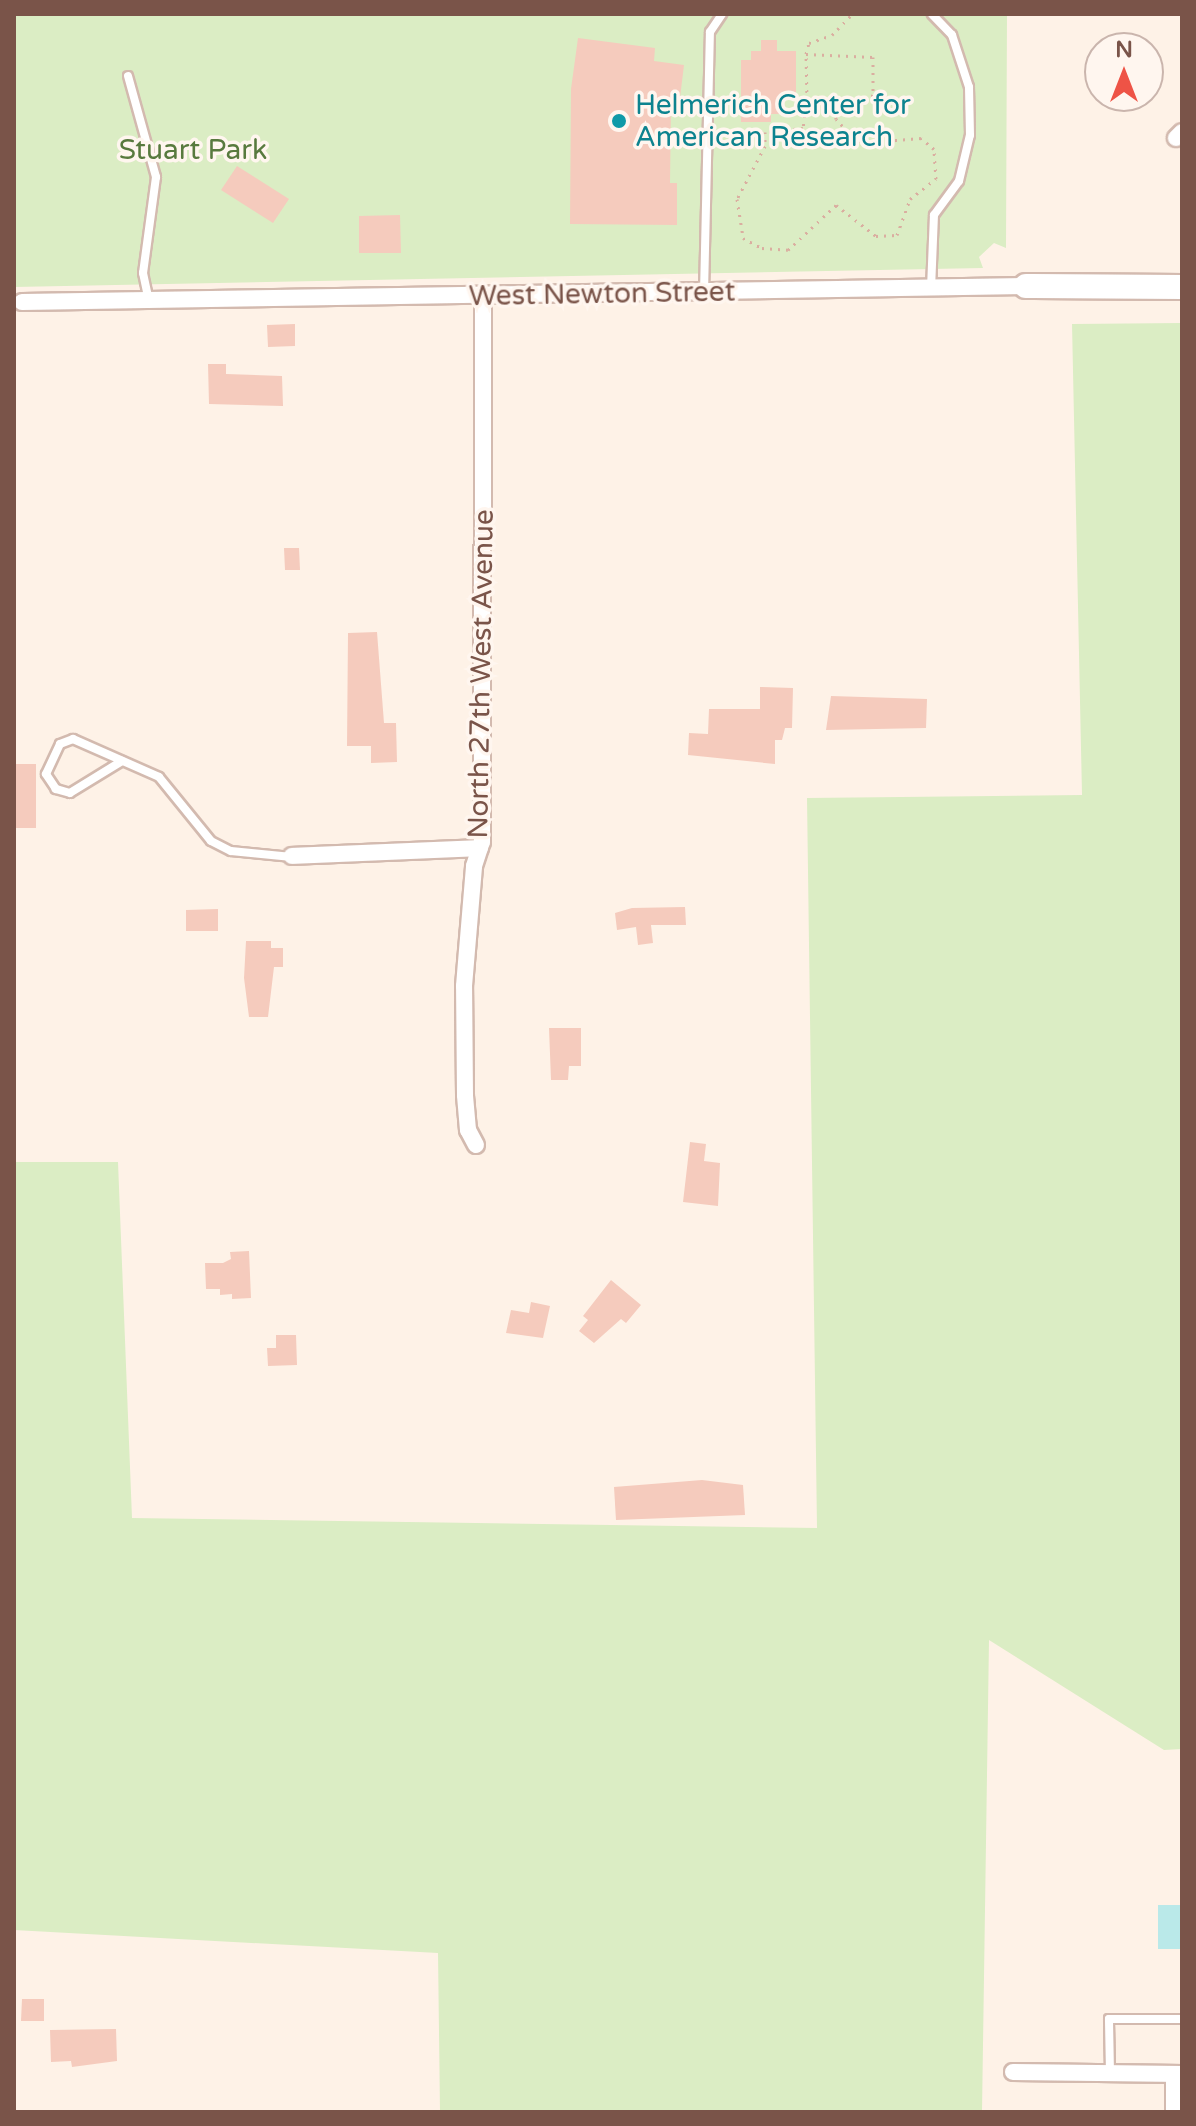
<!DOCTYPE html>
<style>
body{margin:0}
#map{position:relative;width:1196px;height:2126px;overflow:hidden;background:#fef2e7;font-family:"Varela Round",sans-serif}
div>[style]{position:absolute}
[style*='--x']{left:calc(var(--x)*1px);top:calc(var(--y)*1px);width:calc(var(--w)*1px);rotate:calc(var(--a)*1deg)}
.green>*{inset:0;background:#dbedc4}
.water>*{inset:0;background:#bae9e9}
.building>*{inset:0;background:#f5cbbd}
.path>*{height:3px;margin-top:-1.5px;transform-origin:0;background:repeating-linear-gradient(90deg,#daaea0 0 2px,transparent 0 8px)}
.roads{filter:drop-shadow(2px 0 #d3baaf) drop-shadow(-2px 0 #d3baaf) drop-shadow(0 2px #d3baaf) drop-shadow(0 -2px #d3baaf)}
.lane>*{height:8px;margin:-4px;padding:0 4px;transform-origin:4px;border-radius:4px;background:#fff}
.street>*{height:16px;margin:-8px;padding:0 8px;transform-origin:8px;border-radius:8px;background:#fff}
.secondary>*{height:24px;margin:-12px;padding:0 12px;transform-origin:12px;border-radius:12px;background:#fff}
.dots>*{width:22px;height:22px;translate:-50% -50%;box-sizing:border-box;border:4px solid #fff6ef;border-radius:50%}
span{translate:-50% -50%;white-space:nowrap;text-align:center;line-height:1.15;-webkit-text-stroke:7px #fff6ef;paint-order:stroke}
.culture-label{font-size:28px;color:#0d838f}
.left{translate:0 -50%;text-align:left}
.park-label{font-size:28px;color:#587a3e}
.street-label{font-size:28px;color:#7a5449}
.frame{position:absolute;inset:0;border:16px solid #7a5449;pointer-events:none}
.north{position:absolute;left:1084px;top:32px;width:80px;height:80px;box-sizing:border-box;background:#fff6ef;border:2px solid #cab5ad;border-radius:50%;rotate:0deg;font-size:22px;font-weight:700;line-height:32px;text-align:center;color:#7a5449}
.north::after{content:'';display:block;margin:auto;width:28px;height:36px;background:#ee5346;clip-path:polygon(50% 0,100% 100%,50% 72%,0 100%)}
</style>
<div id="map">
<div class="green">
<i style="clip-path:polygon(14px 14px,1007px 14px,1006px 248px,994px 243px,979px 257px,983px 268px,14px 287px)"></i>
<i style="clip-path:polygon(1182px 323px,1182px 1749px,1164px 1750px,989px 1640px,982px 2112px,440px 2112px,438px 1953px,14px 1930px,14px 1162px,118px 1162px,132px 1518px,817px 1528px,807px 798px,1082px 795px,1072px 324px)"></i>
</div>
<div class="water">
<i style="clip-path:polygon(1158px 1905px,1182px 1905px,1182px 1949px,1158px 1949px)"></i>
</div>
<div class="building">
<i style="clip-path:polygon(578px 38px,655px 48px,654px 61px,684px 65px,679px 106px,671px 104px,670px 183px,677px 183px,677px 225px,570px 224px,571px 89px)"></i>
<i style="clip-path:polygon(761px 40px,777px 40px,777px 51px,796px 51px,796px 94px,780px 94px,780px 114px,771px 114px,771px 122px,741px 122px,741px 60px,751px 60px,751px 51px,761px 51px)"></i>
<i style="clip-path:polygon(237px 166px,289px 199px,273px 223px,221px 190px)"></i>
<i style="clip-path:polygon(400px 215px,401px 253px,359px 253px,359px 216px)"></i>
<i style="clip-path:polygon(295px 324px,295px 346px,268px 347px,267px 325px)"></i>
<i style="clip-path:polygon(208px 364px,226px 364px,226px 374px,282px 376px,283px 406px,209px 404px)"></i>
<i style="clip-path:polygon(284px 548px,299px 548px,300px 570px,285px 570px)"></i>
<i style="clip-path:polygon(377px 632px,384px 723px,396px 723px,397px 762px,371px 763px,371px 746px,347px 746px,348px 633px)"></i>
<i style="clip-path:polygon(760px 687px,793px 688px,792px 728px,785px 728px,782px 740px,775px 740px,775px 764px,688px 755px,689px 733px,708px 734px,709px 709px,760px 709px)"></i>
<i style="clip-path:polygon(831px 696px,927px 699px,926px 728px,826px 730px)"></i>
<i style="clip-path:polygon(14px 764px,36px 764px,36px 828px,14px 828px)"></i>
<i style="clip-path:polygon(685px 907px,686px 925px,651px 925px,653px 943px,638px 945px,636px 927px,617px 930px,615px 913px,632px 908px)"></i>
<i style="clip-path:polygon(218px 909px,218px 931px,186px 931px,186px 910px)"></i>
<i style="clip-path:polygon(246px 941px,271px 941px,271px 948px,283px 948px,283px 967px,274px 967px,268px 1017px,249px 1017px,244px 978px)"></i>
<i style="clip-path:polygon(549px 1028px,581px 1028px,581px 1066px,569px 1066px,568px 1080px,551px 1080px)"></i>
<i style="clip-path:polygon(690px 1142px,706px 1144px,704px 1161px,720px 1163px,718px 1206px,683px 1202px)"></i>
<i style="clip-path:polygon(249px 1251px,251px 1298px,232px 1299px,232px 1294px,220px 1295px,220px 1289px,206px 1289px,205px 1263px,223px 1263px,231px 1259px,230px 1252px)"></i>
<i style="clip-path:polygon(611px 1280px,641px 1305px,626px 1323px,621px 1319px,594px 1343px,579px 1331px,588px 1320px,583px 1316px)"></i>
<i style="clip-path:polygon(531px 1302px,550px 1306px,543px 1338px,506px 1333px,511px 1310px,529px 1313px)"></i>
<i style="clip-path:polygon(276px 1335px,296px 1335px,297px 1365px,268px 1366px,267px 1348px,276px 1348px)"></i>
<i style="clip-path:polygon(702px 1480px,743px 1485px,745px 1515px,616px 1520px,614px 1487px)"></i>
<i style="clip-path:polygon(22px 1999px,44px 1999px,44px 2021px,21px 2021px)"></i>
<i style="clip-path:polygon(116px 2029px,117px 2061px,72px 2067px,71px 2061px,51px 2062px,50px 2030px)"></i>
</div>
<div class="path">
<i style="--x:806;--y:54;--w:67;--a:2.6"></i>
<i style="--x:873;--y:57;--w:38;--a:90"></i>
<i style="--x:873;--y:95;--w:10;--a:151"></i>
<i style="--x:864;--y:100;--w:57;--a:180"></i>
<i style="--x:807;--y:100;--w:46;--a:-91.2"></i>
<i style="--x:806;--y:54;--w:11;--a:-75"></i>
<i style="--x:809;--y:43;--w:24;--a:-19"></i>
<i style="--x:832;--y:35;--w:29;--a:-46"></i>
<i style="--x:807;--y:100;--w:28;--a:98"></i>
<i style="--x:803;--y:128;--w:38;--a:174"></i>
<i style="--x:765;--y:132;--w:14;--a:90"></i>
<i style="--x:765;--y:146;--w:60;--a:117.8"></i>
<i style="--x:737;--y:199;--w:39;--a:81"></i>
<i style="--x:743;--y:238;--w:21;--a:28"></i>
<i style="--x:762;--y:248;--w:26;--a:4"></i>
<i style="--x:788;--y:250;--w:66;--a:-43.2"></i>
<i style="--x:836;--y:205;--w:51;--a:37.8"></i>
<i style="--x:876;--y:236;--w:21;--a:-3"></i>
<i style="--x:897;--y:235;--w:38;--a:-70"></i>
<i style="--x:910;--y:199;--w:33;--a:-38"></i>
<i style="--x:936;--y:179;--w:30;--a:-94"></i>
<i style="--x:934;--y:149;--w:17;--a:-140"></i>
<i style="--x:921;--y:138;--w:62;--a:175.4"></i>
<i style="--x:859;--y:143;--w:33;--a:-134"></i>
<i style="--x:836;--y:119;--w:19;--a:-96"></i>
<i style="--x:721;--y:133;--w:44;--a:-1.3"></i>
</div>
<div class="roads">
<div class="lane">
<i style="--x:128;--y:76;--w:105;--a:74.5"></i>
<i style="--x:156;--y:177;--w:97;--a:97.7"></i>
<i style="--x:143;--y:273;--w:29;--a:78"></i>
<i style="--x:931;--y:289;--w:74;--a:-87.7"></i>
<i style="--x:934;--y:215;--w:42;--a:-53.7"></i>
<i style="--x:959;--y:181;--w:47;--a:-76.6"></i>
<i style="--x:970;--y:135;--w:48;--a:-91.2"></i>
<i style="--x:969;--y:87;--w:55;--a:-108.1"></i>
<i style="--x:952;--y:35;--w:29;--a:-134"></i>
<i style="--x:704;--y:293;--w:261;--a:-88.7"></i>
<i style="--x:710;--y:32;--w:22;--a:-56"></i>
<i style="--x:122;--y:761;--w:61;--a:148.4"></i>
<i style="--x:70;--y:793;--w:15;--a:-164"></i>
<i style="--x:56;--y:789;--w:18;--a:-124"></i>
<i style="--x:46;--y:774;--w:33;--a:-65"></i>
<i style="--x:60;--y:744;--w:14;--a:-21"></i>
<i style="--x:73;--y:739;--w:94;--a:23.8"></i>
<i style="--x:159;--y:777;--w:82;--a:50.9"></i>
<i style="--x:211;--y:841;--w:22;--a:27"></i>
<i style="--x:231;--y:851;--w:61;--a:5.6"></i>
<i style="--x:1110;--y:2073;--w:54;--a:-91.1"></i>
<i style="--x:1109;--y:2019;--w:73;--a:0"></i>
</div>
<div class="street">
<i style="--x:1176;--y:138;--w:8;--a:-45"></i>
<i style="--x:22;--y:302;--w:1004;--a:-0.91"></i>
<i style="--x:292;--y:856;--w:188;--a:-2.4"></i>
<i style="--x:476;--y:1145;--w:17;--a:-118"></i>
<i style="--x:468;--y:1130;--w:35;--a:-95"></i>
<i style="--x:465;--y:1095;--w:109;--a:-90.5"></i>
<i style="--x:464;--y:986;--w:120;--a:-85.2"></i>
<i style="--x:474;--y:866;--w:25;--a:-72"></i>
<i style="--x:482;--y:842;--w:546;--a:-89.9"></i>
<i style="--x:1013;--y:2072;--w:169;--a:0.7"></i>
<i style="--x:1174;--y:2112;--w:38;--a:-90"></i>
</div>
<div class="secondary">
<i style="--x:1026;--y:286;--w:156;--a:0.4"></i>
</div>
</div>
<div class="dots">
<i style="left:619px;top:121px;background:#0f9aa8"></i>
</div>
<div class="culture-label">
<span class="left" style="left:635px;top:121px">Helmerich Center for<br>American Research</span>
</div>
<div class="park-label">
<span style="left:193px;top:150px">Stuart Park</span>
</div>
<div class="street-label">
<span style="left:602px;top:294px;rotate:-1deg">West Newton Street</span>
<span style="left:481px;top:674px;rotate:-89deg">North 27th West Avenue</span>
</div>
<div class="frame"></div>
<div class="north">N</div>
</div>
